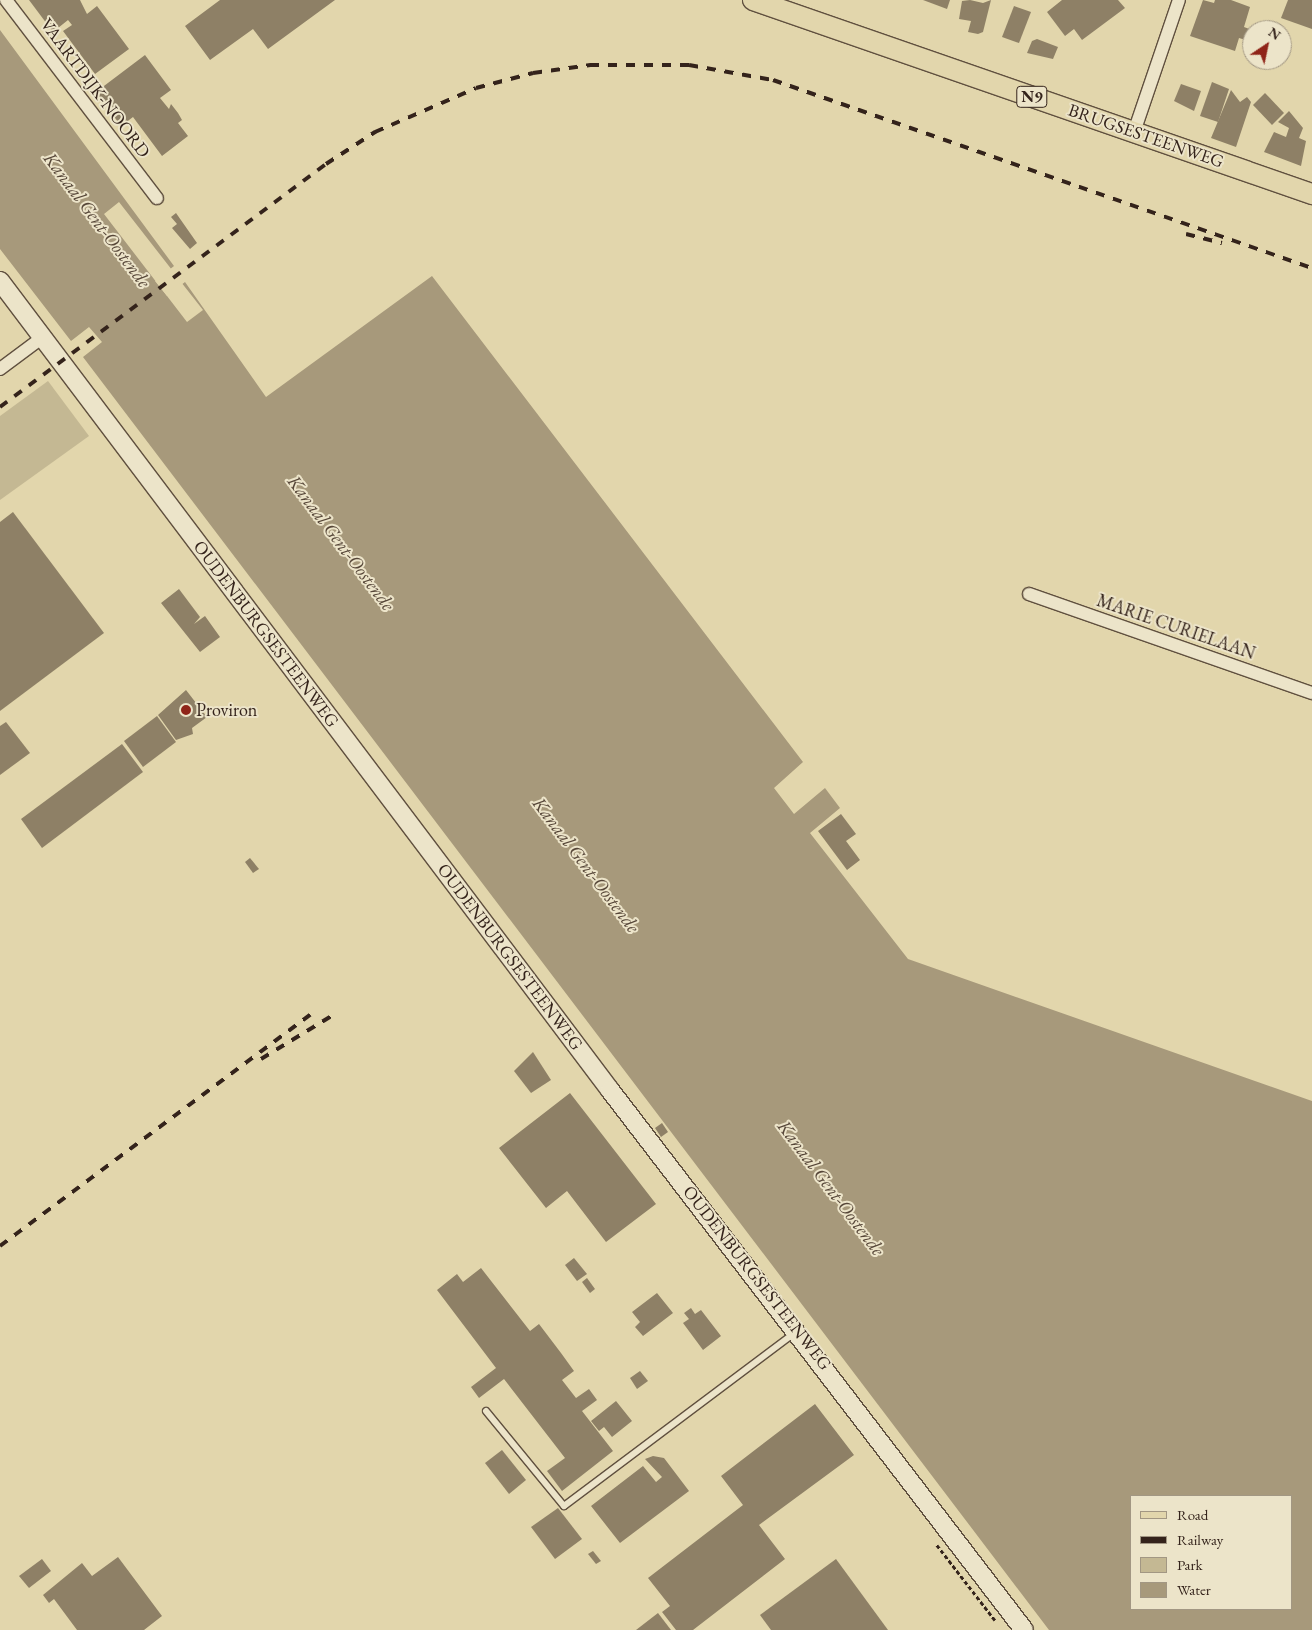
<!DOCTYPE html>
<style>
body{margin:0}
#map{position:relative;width:1312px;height:1630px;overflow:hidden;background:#e2d6ac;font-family:"EB Garamond",serif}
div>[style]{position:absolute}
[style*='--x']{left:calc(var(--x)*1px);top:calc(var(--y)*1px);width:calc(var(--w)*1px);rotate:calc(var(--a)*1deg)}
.green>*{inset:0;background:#c4b893}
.water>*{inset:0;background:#a7997b}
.pier>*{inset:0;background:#e2d6ac}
.building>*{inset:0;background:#8e8066}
.path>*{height:2.5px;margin-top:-1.25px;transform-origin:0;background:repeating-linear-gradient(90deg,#34231b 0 4px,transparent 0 6.5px)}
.roads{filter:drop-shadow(1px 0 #60503f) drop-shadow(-1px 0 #60503f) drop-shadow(0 1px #60503f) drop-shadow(0 -1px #60503f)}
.lane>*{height:6px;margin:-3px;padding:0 3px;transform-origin:3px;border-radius:3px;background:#ece4c9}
.street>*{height:12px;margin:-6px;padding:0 6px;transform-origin:6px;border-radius:6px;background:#ece4c9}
.secondary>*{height:18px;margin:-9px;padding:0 9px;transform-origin:9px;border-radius:9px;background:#ece4c9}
.primary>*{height:20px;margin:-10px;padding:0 10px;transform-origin:10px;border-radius:10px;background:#e2d6ac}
.rail>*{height:4px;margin-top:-2px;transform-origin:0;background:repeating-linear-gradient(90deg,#34231b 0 9px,transparent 0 18px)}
.dots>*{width:14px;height:14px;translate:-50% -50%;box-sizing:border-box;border:2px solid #ece4c9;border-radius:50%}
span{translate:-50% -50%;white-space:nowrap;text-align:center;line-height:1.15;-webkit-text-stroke:4px #ece4c9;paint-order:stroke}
.shield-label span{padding:1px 4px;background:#ece4c9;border:1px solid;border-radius:4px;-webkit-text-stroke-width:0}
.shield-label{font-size:16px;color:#34231b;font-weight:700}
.street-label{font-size:18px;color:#34231b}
.poi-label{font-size:18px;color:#34231b}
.left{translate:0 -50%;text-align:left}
.water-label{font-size:19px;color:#564638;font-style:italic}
.legend{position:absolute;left:1130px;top:1495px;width:162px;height:115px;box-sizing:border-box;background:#ece4c9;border:1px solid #a29783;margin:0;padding:6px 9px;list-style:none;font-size:15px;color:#34231b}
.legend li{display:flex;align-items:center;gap:10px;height:25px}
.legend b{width:25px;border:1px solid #a29783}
.north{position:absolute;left:1242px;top:20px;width:50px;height:50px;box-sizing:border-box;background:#ece4c9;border:1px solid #a29783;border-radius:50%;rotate:34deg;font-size:14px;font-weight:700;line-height:20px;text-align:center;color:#34231b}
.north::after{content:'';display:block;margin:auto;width:18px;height:22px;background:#8f2418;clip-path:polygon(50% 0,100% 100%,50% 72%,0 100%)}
</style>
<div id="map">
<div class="green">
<i style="clip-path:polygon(48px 381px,89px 436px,0 500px,0 416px)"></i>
</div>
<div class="water">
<i style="clip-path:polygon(evenodd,0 30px,174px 266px,155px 281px,167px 296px,185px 282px,266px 397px,432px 276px,803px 762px,774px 788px,794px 814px,825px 788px,840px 808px,810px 833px,908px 959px,1312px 1101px,1312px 1630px,1049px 1630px,83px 357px,102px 342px,89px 327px,71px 341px,0 249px,0 30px,1131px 1496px,1291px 1496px,1291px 1609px,1131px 1609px,1131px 1496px)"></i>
</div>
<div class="pier">
<i style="clip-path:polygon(119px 202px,172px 270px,158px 281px,167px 293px,181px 282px,203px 310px,187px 322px,104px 214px)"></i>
</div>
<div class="building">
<i style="clip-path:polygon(29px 0,80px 0,87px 14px,97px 6px,129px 49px,95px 74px,63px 31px,72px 25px,68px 20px,53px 32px)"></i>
<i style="clip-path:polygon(220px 0,335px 0,268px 49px,253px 29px,210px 60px,185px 26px)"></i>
<i style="clip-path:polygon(923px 0,950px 0,947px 9px)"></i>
<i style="clip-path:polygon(970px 0,983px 3px,991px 0,983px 32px,978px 34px,968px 32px,971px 21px,959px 19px,962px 1px)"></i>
<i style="clip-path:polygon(1062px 0,1118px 0,1125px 8px,1082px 40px,1074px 29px,1065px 36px,1047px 12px)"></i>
<i style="clip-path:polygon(1203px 0,1214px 3px,1215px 0,1231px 0,1250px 7px,1244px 27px,1252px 30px,1249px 41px,1239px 38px,1235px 51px,1190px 36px)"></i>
<i style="clip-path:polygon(1288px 0,1312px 0,1312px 29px,1281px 18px)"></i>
<i style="clip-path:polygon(1014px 6px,1031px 12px,1019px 43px,1002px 37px)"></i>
<i style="clip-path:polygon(1037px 39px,1058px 47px,1053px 59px,1027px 53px,1032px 41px)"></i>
<i style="clip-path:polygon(145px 55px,171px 90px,160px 98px,169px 109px,171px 104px,178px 113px,182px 120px,178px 123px,188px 136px,162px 156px,133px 117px,121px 126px,96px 92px)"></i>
<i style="clip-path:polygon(1212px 82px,1229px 89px,1218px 122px,1200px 116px)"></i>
<i style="clip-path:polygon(1181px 84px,1201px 91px,1194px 111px,1174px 101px)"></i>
<i style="clip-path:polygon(1231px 90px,1240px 102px,1247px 97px,1251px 102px,1236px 147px,1211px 138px)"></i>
<i style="clip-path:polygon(1265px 93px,1284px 113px,1272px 125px,1253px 105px)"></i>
<i style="clip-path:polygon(1289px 111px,1303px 128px,1299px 138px,1306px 141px,1301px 166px,1264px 152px,1274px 132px,1286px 137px,1289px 128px,1278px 122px)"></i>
<i style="clip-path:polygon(176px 213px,197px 243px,190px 249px,172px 228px,177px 224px,171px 217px)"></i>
<i style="clip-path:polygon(13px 512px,104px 633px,0 711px,0 522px)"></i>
<i style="clip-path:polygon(179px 589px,200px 617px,194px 624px,205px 616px,220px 637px,200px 652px,161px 603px)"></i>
<i style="clip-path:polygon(186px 690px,207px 717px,192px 728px,193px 734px,176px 740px,158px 715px)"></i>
<i style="clip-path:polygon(157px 716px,176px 742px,143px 767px,124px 741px)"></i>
<i style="clip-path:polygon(6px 722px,30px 753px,0 775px,0 726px)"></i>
<i style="clip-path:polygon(122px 744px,143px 772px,42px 848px,21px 819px)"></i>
<i style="clip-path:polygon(841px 814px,856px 834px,846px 841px,860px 860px,847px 870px,818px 831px)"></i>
<i style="clip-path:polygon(250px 858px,259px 869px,253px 873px,245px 862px)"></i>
<i style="clip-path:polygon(533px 1052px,551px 1080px,531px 1093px,514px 1071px)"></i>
<i style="clip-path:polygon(570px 1093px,656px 1204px,606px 1242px,567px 1191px,546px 1208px,499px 1148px)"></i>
<i style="clip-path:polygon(662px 1123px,668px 1132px,661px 1137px,655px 1128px)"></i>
<i style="clip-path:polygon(574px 1258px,587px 1274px,577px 1281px,565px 1265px)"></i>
<i style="clip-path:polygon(481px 1268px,530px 1331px,539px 1324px,561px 1353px,574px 1371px,562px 1380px,576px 1398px,589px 1389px,597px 1400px,582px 1411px,613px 1451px,562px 1491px,547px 1471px,565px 1458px,504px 1379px,479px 1398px,471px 1387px,496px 1368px,437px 1290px,457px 1274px,463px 1282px)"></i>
<i style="clip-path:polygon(587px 1278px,595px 1289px,590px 1293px,582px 1282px)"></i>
<i style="clip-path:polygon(657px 1293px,673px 1313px,643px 1336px,635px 1327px,640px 1322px,632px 1312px)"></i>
<i style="clip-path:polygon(691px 1308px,695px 1314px,701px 1310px,721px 1336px,703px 1350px,683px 1323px,689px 1319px,684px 1313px)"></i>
<i style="clip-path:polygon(640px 1371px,648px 1381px,637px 1389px,630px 1378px)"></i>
<i style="clip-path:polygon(616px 1401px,632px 1421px,612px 1437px,604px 1427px,599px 1431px,591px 1421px)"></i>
<i style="clip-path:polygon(815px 1404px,854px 1455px,759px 1525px,785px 1559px,693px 1630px,676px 1630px,662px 1612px,670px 1606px,648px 1578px,743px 1505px,721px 1476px)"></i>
<i style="clip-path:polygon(502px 1450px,526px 1480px,509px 1494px,485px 1463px)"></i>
<i style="clip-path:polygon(653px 1456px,664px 1458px,689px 1491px,620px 1543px,591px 1506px,643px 1466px,656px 1482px,662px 1477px,645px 1459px)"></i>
<i style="clip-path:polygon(558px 1508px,582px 1539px,555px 1559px,531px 1527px)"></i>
<i style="clip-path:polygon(593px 1551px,601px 1561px,596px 1564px,588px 1554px)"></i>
<i style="clip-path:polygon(118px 1557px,162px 1616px,144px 1630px,77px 1630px,54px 1599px,49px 1603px,43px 1595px,82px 1563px,92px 1576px)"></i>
<i style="clip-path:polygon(42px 1559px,51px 1571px,29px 1588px,19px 1576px)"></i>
<i style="clip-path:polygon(836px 1559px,888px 1630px,771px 1630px,760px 1615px)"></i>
<i style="clip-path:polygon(658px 1613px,671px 1630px,636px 1630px)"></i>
</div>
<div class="path">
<i style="--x:937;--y:1545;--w:95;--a:52.3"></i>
</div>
<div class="roads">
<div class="lane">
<i style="--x:486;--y:1411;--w:123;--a:50.6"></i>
<i style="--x:564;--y:1506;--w:288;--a:-36.9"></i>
</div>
<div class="street">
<i style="--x:6;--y:0;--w:249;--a:52.7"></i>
<i style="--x:1134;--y:132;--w:139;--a:-71.2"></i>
<i style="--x:0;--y:369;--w:54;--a:-36.7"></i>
<i style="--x:1029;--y:594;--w:300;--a:19.3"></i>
</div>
<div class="secondary">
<i style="--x:0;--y:281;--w:1013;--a:52.98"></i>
<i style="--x:610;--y:1090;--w:680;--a:52.52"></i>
</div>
<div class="primary">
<i style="--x:753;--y:0;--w:592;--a:19.14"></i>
</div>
</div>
<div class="rail">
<i style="--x:1186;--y:234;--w:37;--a:14"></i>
<i style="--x:0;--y:407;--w:407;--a:-36.7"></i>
<i style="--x:326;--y:164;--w:59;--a:-33.1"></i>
<i style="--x:375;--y:132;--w:110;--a:-23.5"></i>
<i style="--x:476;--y:88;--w:59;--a:-14.7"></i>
<i style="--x:533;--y:73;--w:58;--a:-8"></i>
<i style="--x:590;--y:65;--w:99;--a:0"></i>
<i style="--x:689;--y:65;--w:85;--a:10.1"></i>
<i style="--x:773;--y:80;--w:571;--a:19.23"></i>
<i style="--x:261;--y:1059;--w:84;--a:-31.4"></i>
<i style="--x:0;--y:1246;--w:387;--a:-36.7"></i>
</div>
<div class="dots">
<i style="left:186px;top:710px;background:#8f2418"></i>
</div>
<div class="shield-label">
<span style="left:1032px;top:97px">N9</span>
</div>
<div class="street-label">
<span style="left:95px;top:88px;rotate:53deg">VAARTDIJK-NOORD</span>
<span style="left:1146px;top:136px;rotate:19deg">BRUGSESTEENWEG</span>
<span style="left:1176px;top:627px;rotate:19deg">MARIE CURIELAAN</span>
<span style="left:266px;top:634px;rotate:53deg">OUDENBURGSESTEENWEG</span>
<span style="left:510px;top:957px;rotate:53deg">OUDENBURGSESTEENWEG</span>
<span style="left:757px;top:1278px;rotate:52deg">OUDENBURGSESTEENWEG</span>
</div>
<div class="poi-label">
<span class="left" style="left:196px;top:710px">Proviron</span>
</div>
<div class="water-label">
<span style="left:97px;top:220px;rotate:53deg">Kanaal Gent-Oostende</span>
<span style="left:341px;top:543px;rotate:53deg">Kanaal Gent-Oostende</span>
<span style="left:586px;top:865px;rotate:53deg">Kanaal Gent-Oostende</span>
<span style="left:831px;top:1188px;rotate:53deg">Kanaal Gent-Oostende</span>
</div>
<ul class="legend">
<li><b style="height:6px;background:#e2d6ac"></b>Road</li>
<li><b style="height:6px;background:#34231b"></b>Railway</li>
<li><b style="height:14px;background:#c4b893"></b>Park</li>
<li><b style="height:14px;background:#a7997b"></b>Water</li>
</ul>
<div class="north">N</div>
</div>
